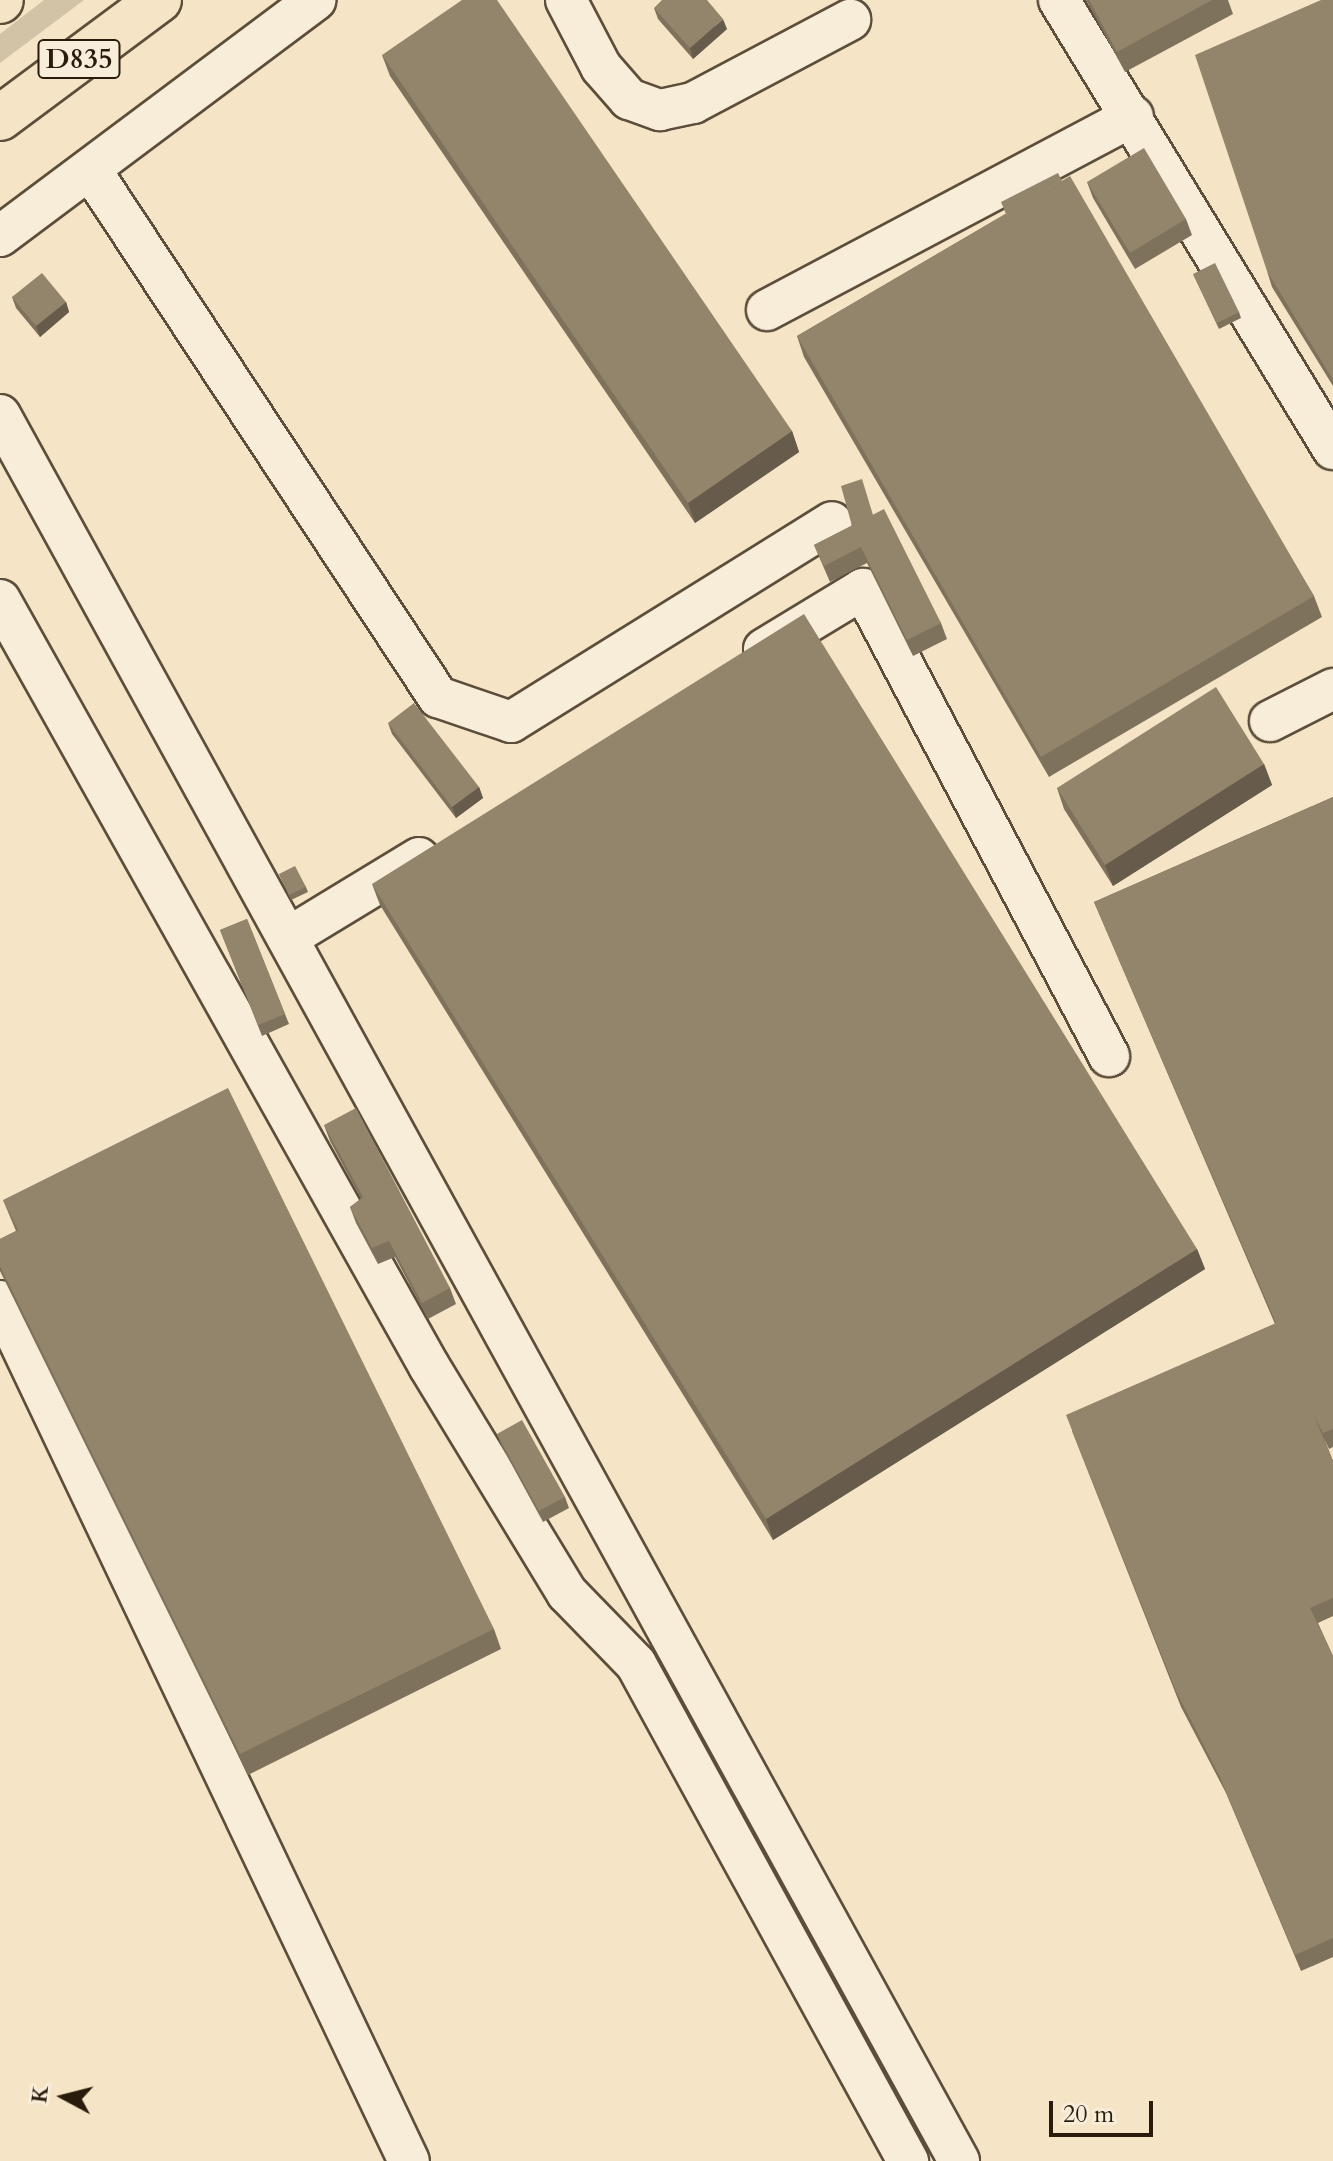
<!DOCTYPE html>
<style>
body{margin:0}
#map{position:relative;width:1333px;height:2161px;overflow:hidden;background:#f5e4c5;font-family:Cardo,serif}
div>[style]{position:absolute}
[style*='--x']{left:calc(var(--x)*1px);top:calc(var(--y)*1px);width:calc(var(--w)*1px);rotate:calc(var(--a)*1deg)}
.green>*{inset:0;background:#d2c2a6}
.roads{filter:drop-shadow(2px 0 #5c4e3a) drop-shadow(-2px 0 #5c4e3a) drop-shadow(0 2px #5c4e3a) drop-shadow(0 -2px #5c4e3a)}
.minor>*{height:40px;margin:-20px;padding:0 20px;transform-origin:20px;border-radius:20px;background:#f8edd9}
.highway>*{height:44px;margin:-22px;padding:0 22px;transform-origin:22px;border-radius:22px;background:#f5e4c5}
.wall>*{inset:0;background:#7e725d}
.shaded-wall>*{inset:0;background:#675c4c}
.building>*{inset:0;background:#93846c}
span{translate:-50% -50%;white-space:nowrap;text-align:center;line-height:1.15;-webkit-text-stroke:8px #f8edd9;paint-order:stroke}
.shield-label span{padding:2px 6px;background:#f8edd9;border:2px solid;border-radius:6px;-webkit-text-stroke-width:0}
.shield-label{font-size:28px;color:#291c0c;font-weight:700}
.north{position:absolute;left:24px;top:2057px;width:80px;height:80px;-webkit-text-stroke:6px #f8edd9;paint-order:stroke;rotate:277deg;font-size:22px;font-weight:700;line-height:32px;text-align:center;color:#291c0c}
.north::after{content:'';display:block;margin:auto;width:28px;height:36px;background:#291c0c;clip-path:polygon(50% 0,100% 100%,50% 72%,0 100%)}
.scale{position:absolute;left:1049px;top:2101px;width:104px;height:36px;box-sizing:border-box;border:4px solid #291c0c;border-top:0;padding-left:10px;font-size:24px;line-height:28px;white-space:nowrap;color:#291c0c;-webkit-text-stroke:6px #f8edd9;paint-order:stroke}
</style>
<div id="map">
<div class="green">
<i style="clip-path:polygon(44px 0,84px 0,0 63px,0 34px)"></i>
</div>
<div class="roads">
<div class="minor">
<i style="--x:566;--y:0;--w:76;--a:62.4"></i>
<i style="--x:601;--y:67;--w:43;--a:48.8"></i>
<i style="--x:629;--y:99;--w:33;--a:20"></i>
<i style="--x:660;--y:110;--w:34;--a:-12"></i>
<i style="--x:693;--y:103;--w:178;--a:-27.9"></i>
<i style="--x:1059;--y:0;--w:526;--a:58.61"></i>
<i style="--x:92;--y:172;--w:629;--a:56.61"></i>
<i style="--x:438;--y:697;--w:77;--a:18.9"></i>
<i style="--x:511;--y:722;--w:378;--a:-31.9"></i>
<i style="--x:0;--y:236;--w:394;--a:-36.8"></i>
<i style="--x:767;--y:310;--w:414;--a:-27.9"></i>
<i style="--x:0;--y:415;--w:1992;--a:61.22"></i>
<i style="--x:0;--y:600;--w:878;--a:60.75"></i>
<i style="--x:429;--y:1366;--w:266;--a:58.7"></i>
<i style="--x:567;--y:1593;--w:99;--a:45.8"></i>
<i style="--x:636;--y:1664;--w:567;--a:61.31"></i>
<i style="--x:764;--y:649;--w:116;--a:-31.2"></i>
<i style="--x:863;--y:589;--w:528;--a:62.22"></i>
<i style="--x:1270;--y:721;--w:71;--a:-26.9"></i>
<i style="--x:289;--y:937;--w:152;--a:-31.3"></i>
<i style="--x:0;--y:1301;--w:952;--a:64.57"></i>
</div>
<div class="highway">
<i style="--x:0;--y:1;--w:1;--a:-45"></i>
<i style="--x:0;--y:118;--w:198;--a:-36.6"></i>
</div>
</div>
<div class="wall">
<i style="clip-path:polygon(1086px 0,1228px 0,1233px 14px,1125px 72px)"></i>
<i style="clip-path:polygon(1333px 0,1333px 386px,1272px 287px,1267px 271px)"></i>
<i style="clip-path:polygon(654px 8px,727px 29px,693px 59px,658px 19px)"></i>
<i style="clip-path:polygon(382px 55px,792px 431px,799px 452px,695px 523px,390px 76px)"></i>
<i style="clip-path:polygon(1062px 181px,1314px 596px,1322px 617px,1049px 777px,804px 357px,797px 336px)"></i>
<i style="clip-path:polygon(1087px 182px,1186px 219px,1192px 235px,1135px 269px,1093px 198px)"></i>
<i style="clip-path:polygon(1193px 274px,1239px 312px,1241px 318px,1219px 329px)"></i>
<i style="clip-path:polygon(12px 297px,66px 302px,69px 312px,40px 337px,16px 308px)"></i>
<i style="clip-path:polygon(873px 515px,941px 623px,947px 639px,913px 656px,867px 563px,830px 582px,814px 545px)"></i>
<i style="clip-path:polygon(388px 723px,479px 787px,483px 798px,456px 818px,392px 734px)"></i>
<i style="clip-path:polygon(1264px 764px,1272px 785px,1113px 886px,1064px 809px,1057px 788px)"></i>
<i style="clip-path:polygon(1333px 797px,1333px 1447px,1329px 1449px,1324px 1438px,1333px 1461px,1333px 1616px,1318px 1623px,1333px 1656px,1333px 1957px,1301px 1971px,1226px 1793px,1181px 1707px,1072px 1431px,1275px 1324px,1094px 902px)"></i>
<i style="clip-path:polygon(279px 874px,306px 887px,308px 892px,291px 900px)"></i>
<i style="clip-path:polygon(372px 884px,1197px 1249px,1205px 1269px,773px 1540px,380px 905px)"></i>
<i style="clip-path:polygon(247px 919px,289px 1024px,262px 1036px,220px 930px)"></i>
<i style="clip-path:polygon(324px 1125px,450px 1288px,456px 1304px,428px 1319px,395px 1257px,378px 1264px,356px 1223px,350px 1207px,361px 1199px,330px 1141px)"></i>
<i style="clip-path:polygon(3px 1200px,494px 1629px,501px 1649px,248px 1775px,0 1271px,0 1239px,16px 1231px)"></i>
<i style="clip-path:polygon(497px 1434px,565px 1497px,569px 1508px,543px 1522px,501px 1445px)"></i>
</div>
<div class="shaded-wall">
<i style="clip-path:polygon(723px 19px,727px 29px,693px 59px,690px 48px)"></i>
<i style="clip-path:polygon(66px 302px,69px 312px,40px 337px,36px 326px)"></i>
<i style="clip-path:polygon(792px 431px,799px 452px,695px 523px,688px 503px)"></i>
<i style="clip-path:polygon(1264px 764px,1272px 785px,1113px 886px,1105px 865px)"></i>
<i style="clip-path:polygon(479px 787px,483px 798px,456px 818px,452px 807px)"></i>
<i style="clip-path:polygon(1197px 1249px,1205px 1269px,773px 1540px,766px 1519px)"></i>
</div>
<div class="building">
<i style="clip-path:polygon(462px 0,497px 0,792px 431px,688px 503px,382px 55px)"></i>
<i style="clip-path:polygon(662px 0,707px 0,723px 19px,690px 48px,654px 8px)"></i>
<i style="clip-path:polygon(1089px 0,1212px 0,1117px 52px)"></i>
<i style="clip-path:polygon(1321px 0,1333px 0,1333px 380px,1267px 271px,1195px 55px)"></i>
<i style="clip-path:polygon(1144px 148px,1186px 219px,1130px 253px,1087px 182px)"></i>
<i style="clip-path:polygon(1058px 173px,1062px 181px,1006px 214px,1001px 202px)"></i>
<i style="clip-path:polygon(1070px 176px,1314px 596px,1041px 757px,797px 336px)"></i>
<i style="clip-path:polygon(1215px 263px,1239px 312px,1217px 323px,1193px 274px)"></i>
<i style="clip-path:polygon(42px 273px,66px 302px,36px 326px,12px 297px)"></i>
<i style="clip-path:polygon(862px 479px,873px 515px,852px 526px,841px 486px)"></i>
<i style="clip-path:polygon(884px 509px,941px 623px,907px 640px,861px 547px,824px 566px,814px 545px)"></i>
<i style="clip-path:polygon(804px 614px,1197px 1249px,766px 1519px,372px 884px)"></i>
<i style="clip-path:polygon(1216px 687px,1264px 764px,1105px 865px,1057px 788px)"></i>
<i style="clip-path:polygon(414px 703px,479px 787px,452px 807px,388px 723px)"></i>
<i style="clip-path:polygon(1333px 797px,1333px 1429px,1323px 1433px,1314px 1416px,1333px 1461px,1333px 1598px,1310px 1608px,1333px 1656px,1333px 1938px,1295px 1955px,1220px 1777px,1176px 1691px,1066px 1415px,1276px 1323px,1094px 902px)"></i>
<i style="clip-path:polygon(295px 866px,306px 887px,289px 895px,279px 874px)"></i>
<i style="clip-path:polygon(247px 919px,285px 1014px,258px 1025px,220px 930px)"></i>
<i style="clip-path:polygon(228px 1088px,494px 1629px,240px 1754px,0 1266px,0 1239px,18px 1230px,3px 1200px)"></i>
<i style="clip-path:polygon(356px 1108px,450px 1288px,422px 1303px,389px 1241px,372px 1248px,350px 1207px,363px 1197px,324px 1125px)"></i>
<i style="clip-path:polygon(522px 1420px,565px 1497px,539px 1511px,497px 1434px)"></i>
</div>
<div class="shield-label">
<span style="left:79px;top:59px">D835</span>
</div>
<div class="north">K</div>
<div class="scale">20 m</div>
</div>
